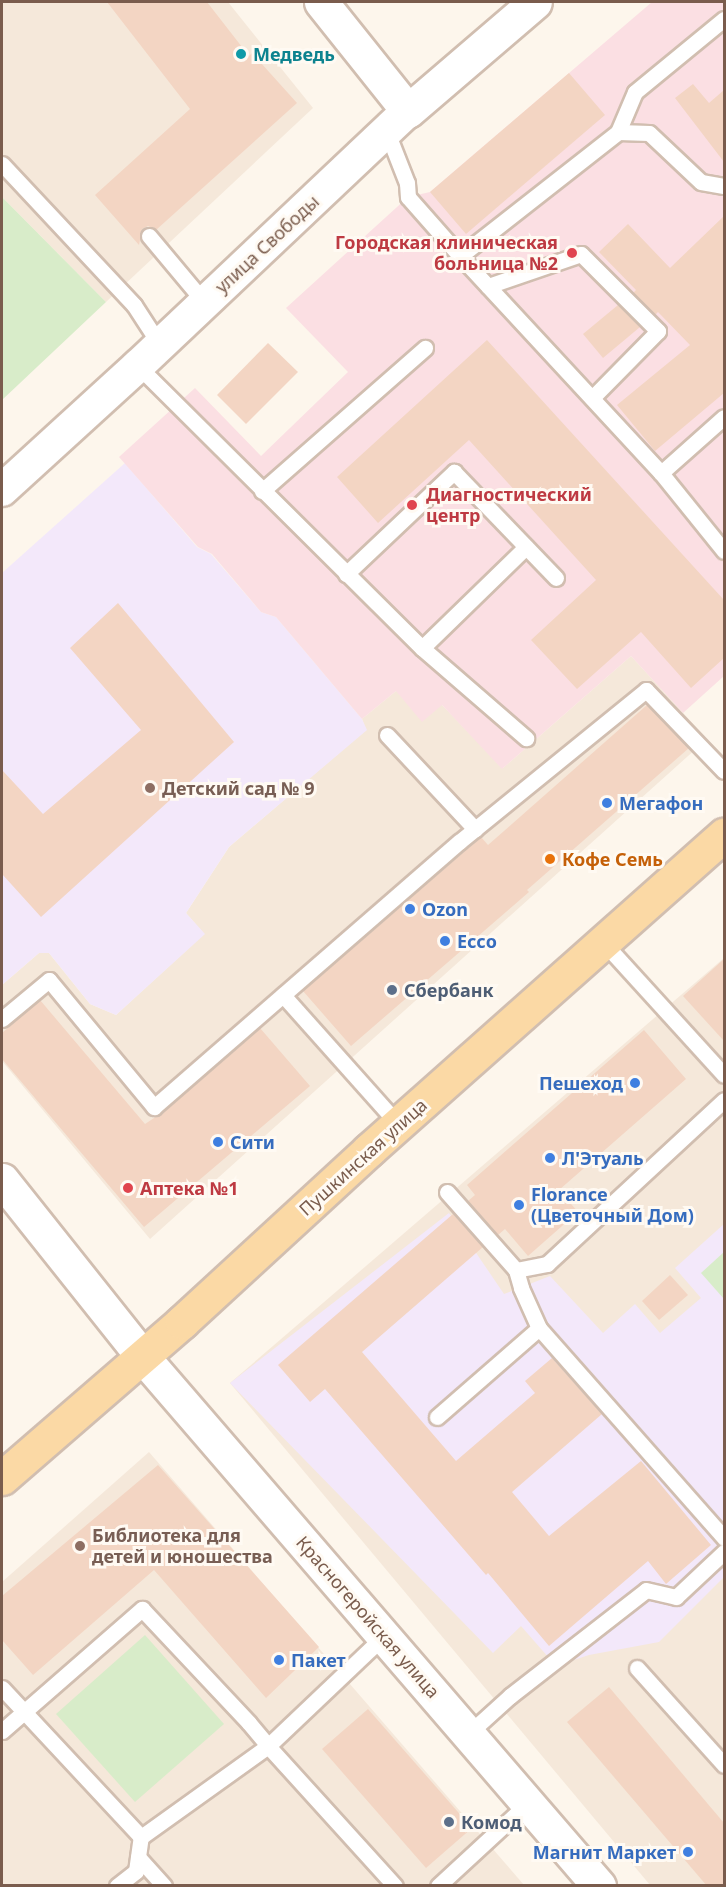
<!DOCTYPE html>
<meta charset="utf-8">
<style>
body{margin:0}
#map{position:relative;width:726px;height:1887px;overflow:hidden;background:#fdf6ec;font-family:"Noto Sans",sans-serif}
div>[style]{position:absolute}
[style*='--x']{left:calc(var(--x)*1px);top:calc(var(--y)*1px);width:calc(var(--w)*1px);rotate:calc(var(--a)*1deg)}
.residential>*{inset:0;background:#f5e8da}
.education>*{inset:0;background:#f3e8fa}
.medical>*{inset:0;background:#fbdfe3}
.green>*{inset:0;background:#d8ecc9}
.building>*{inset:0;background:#f3d5c3}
.roads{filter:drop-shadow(2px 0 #d1beb0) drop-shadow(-2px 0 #d1beb0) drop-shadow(0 2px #d1beb0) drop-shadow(0 -2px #d1beb0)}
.lane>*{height:15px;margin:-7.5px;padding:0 7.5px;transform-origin:7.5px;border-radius:7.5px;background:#fff}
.street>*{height:32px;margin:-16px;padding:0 16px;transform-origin:16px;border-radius:16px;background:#fff}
.secondary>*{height:33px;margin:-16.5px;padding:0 16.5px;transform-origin:16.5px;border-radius:16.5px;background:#fff}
.primary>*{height:33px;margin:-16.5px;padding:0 16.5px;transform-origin:16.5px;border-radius:16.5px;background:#fbd9a5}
.dots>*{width:16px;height:16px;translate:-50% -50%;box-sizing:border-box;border:3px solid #fffaf3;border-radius:50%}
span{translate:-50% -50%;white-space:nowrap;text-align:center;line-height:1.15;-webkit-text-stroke:6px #fffaf3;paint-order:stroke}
.culture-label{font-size:18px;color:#0d838f;font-weight:700}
.left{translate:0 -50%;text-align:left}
.health-label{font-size:18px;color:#be3a42;font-weight:700}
.right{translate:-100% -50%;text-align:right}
.street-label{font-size:18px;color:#7a5c4d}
.education-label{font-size:18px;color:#785e54;font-weight:700}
.shop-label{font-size:18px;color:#366cbe;font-weight:700}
.food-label{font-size:18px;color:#c56008;font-weight:700}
.service-label{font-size:18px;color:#4e5e75;font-weight:700}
.frame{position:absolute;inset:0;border:3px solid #7a5c4d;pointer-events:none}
</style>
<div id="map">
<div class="residential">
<i style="clip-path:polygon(2px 2px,228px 2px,313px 108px,106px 302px,2px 197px)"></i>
<i style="clip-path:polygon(631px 656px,707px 739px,150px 1239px,2px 1061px,2px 985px,39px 953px,49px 953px,90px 1004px,116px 1015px,204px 934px,186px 913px,229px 847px,366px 730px,362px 719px,396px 691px,442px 705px,503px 768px)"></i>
<i style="clip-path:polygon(724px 958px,724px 1885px,650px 1885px,230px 1383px)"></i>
<i style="clip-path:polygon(149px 1452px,524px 1885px,2px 1885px,2px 1582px)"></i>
</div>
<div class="education">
<i style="clip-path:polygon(125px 463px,197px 547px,211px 554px,261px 612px,276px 617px,362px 719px,367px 730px,229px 847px,186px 913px,205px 934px,116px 1015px,90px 1004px,49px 953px,39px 953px,2px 985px,2px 573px)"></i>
<i style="clip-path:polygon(449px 1213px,504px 1294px,550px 1276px,603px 1333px,635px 1304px,660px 1333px,701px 1298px,675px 1268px,724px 1224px,724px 1577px,659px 1642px,589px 1655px,556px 1666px,521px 1626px,493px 1653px,230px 1383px)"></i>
</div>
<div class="medical">
<i style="clip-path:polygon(652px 2px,724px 2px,724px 676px,683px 713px,631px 656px,502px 769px,442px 705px,422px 722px,396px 691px,362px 719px,276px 617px,261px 612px,212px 554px,198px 547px,119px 457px,195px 388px,261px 456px,348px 372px,286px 308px,408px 197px,430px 192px)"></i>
</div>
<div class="green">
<i style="clip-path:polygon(2px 197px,106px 302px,2px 400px)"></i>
<i style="clip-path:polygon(724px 1252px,724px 1299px,701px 1273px)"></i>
<i style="clip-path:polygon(145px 1635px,224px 1724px,135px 1802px,56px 1714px)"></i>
</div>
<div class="building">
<i style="clip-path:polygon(107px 2px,207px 2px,249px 56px,252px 53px,297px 103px,156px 230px,148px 226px,142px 229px,139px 245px,95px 195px,190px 109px)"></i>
<i style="clip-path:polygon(569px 73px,605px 115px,466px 234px,430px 192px)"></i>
<i style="clip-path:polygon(693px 84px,709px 103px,724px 90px,724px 162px,675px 98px)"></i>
<i style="clip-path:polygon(724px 216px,724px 393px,655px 451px,617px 405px,690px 345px,658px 312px,655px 315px,633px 293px,636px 290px,599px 252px,628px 224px,670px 268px)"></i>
<i style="clip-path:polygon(618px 305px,640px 327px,603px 358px,583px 334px)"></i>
<i style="clip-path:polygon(487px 340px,724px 600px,724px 658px,691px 688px,641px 632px,577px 689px,531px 640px,596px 580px,469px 440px,378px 523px,337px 477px)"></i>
<i style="clip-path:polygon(268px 343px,298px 372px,246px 424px,217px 395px)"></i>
<i style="clip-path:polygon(118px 603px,234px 742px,41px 917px,2px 874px,2px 770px,43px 814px,141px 730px,70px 648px)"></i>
<i style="clip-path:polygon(647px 705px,689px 748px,527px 890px,529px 892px,351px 1046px,303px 991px,481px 837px,488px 845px)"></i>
<i style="clip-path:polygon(724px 959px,724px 1041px,683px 996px)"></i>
<i style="clip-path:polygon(40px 1000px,145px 1124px,160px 1114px,260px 1028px,310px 1086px,144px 1227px,2px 1059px,2px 1033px)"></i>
<i style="clip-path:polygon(644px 1030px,686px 1079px,559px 1190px,578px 1212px,528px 1256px,505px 1229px,498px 1235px,468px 1201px,475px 1195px,467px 1185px)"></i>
<i style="clip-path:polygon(453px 1214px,483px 1247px,362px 1352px,456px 1461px,535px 1393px,525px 1381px,552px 1358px,602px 1414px,512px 1492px,549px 1536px,641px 1461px,711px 1545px,666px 1584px,648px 1561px,549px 1646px,488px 1573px,486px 1575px,325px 1389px,310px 1402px,278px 1365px)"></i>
<i style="clip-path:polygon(670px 1275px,688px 1295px,659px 1320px,642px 1301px)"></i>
<i style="clip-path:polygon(158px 1465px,319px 1647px,266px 1698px,154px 1570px,33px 1675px,2px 1640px,2px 1596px)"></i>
<i style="clip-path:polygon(609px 1687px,724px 1823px,724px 1886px,707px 1886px,567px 1722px)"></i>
<i style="clip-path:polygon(368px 1709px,472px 1828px,426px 1868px,322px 1749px)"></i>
</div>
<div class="roads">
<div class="lane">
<i style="--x:387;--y:132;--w:55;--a:68.6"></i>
<i style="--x:407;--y:183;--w:14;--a:86"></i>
<i style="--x:408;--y:197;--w:79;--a:48.6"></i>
<i style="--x:460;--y:256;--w:201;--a:-38.1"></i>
<i style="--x:618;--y:132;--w:31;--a:2"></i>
<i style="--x:649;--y:133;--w:71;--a:43.3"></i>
<i style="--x:701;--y:182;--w:23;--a:10"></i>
<i style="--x:618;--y:132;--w:43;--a:-67"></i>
<i style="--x:635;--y:92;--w:115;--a:-39.4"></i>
<i style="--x:2;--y:164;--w:193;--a:46.9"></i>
<i style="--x:134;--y:305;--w:48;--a:57"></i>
<i style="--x:149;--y:236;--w:87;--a:50.1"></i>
<i style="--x:460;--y:256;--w:296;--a:47.2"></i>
<i style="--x:661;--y:473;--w:84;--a:-41.6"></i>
<i style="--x:488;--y:286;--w:98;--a:-19"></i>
<i style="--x:581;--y:254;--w:109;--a:45"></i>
<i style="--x:658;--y:331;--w:94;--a:134.6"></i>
<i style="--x:138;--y:366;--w:400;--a:44.8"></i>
<i style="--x:422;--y:648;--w:138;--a:40.9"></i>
<i style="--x:661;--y:473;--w:100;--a:51.1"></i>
<i style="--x:262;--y:491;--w:217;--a:-41.3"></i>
<i style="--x:346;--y:574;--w:149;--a:-43.4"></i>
<i style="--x:454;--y:472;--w:147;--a:46.1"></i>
<i style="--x:422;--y:648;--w:145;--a:-44.2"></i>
<i style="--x:387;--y:735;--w:129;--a:46.9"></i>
<i style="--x:604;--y:943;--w:178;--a:47.7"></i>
<i style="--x:283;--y:995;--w:173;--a:48.3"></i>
<i style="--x:2;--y:1019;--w:61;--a:-39.7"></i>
<i style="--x:49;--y:980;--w:165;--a:50.4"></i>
<i style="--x:154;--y:1107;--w:404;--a:-41"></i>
<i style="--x:459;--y:842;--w:241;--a:-39.1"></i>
<i style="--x:646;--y:690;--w:112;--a:46.1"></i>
<i style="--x:447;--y:1192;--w:104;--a:48.5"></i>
<i style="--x:516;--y:1270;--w:32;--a:-11"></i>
<i style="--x:547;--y:1264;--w:241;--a:-42.8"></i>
<i style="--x:516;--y:1270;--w:19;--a:74"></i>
<i style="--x:521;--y:1288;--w:44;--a:65.8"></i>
<i style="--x:437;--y:1417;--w:135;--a:-41.1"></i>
<i style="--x:539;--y:1328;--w:280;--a:48.6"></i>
<i style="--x:637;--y:1668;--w:130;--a:48.1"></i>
<i style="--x:2;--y:1688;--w:204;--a:47"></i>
<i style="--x:2;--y:1731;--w:186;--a:-41.1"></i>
<i style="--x:142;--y:1609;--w:156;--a:46.8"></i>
<i style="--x:249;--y:1723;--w:30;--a:50"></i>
<i style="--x:268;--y:1746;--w:189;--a:47.8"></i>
<i style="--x:468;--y:1734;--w:57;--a:-42.1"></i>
<i style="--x:510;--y:1696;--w:172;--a:-37.9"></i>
<i style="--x:646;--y:1590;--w:31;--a:13"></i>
<i style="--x:676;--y:1597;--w:66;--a:-43.2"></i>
<i style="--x:138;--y:1857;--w:39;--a:48"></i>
<i style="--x:117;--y:1886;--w:24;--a:-38"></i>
<i style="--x:136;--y:1871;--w:34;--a:-82"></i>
<i style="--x:141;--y:1837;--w:156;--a:-35.6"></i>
<i style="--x:268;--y:1746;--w:160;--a:-43.5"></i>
<i style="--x:438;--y:1886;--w:122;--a:-42.7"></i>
</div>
<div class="street">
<i style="--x:2;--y:490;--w:184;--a:-42.4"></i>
<i style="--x:138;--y:366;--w:371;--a:-43.4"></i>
</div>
<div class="secondary">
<i style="--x:321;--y:2;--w:139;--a:51.4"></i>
<i style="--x:408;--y:111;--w:167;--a:-40.6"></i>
<i style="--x:2;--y:1180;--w:225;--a:51.5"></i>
<i style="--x:142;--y:1356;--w:700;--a:49.23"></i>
</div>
<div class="primary">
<i style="--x:2;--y:1478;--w:238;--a:-40.9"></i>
<i style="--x:182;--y:1322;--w:254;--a:-42.6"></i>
<i style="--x:369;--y:1150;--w:475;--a:-41.6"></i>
</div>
</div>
<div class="dots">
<i style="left:241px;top:54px;background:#0f9aa8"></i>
<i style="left:572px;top:253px;background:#e0444e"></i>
<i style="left:412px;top:505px;background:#e0444e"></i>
<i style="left:150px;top:788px;background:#8d6e63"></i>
<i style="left:607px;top:803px;background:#3f7fe0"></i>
<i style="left:550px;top:859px;background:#e8710a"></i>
<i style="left:410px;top:909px;background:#3f7fe0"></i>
<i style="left:445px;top:941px;background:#3f7fe0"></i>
<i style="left:392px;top:990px;background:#5c6f8a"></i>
<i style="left:635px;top:1083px;background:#3f7fe0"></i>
<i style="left:218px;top:1142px;background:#3f7fe0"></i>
<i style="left:550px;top:1158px;background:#3f7fe0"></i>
<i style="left:128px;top:1188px;background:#e0444e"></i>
<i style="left:519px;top:1205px;background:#3f7fe0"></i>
<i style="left:80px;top:1546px;background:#8d6e63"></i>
<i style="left:279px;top:1660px;background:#3f7fe0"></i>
<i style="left:449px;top:1822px;background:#5c6f8a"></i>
<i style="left:688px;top:1852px;background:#3f7fe0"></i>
</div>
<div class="culture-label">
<span class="left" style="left:253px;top:54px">Медведь</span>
</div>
<div class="health-label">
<span class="right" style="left:558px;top:253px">Городская клиническая<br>больница №2</span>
<span class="left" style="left:426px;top:505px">Диагностический<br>центр</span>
<span class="left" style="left:140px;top:1188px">Аптека №1</span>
</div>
<div class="street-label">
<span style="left:267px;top:244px;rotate:-43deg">улица Свободы</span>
<span style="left:363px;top:1157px;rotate:-42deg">Пушкинская улица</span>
<span style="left:368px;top:1617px;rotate:49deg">Красногеройская улица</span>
</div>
<div class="education-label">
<span class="left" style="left:162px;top:788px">Детский сад № 9</span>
<span class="left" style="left:92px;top:1546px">Библиотека для<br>детей и юношества</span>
</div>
<div class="shop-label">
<span class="left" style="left:619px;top:803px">Мегафон</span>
<span class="left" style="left:422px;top:909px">Ozon</span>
<span class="left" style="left:457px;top:941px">Ecco</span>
<span class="right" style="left:623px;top:1083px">Пешеход</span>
<span class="left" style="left:230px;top:1142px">Сити</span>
<span class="left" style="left:562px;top:1158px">Л'Этуаль</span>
<span class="left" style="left:531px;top:1205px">Florance<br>(Цветочный Дом)</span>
<span class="left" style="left:291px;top:1660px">Пакет</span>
<span class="right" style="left:676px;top:1852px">Магнит Маркет</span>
</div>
<div class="food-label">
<span class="left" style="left:562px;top:859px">Кофе Семь</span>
</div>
<div class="service-label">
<span class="left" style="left:404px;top:990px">Сбербанк</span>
<span class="left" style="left:461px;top:1822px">Комод</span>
</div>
<div class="frame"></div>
</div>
